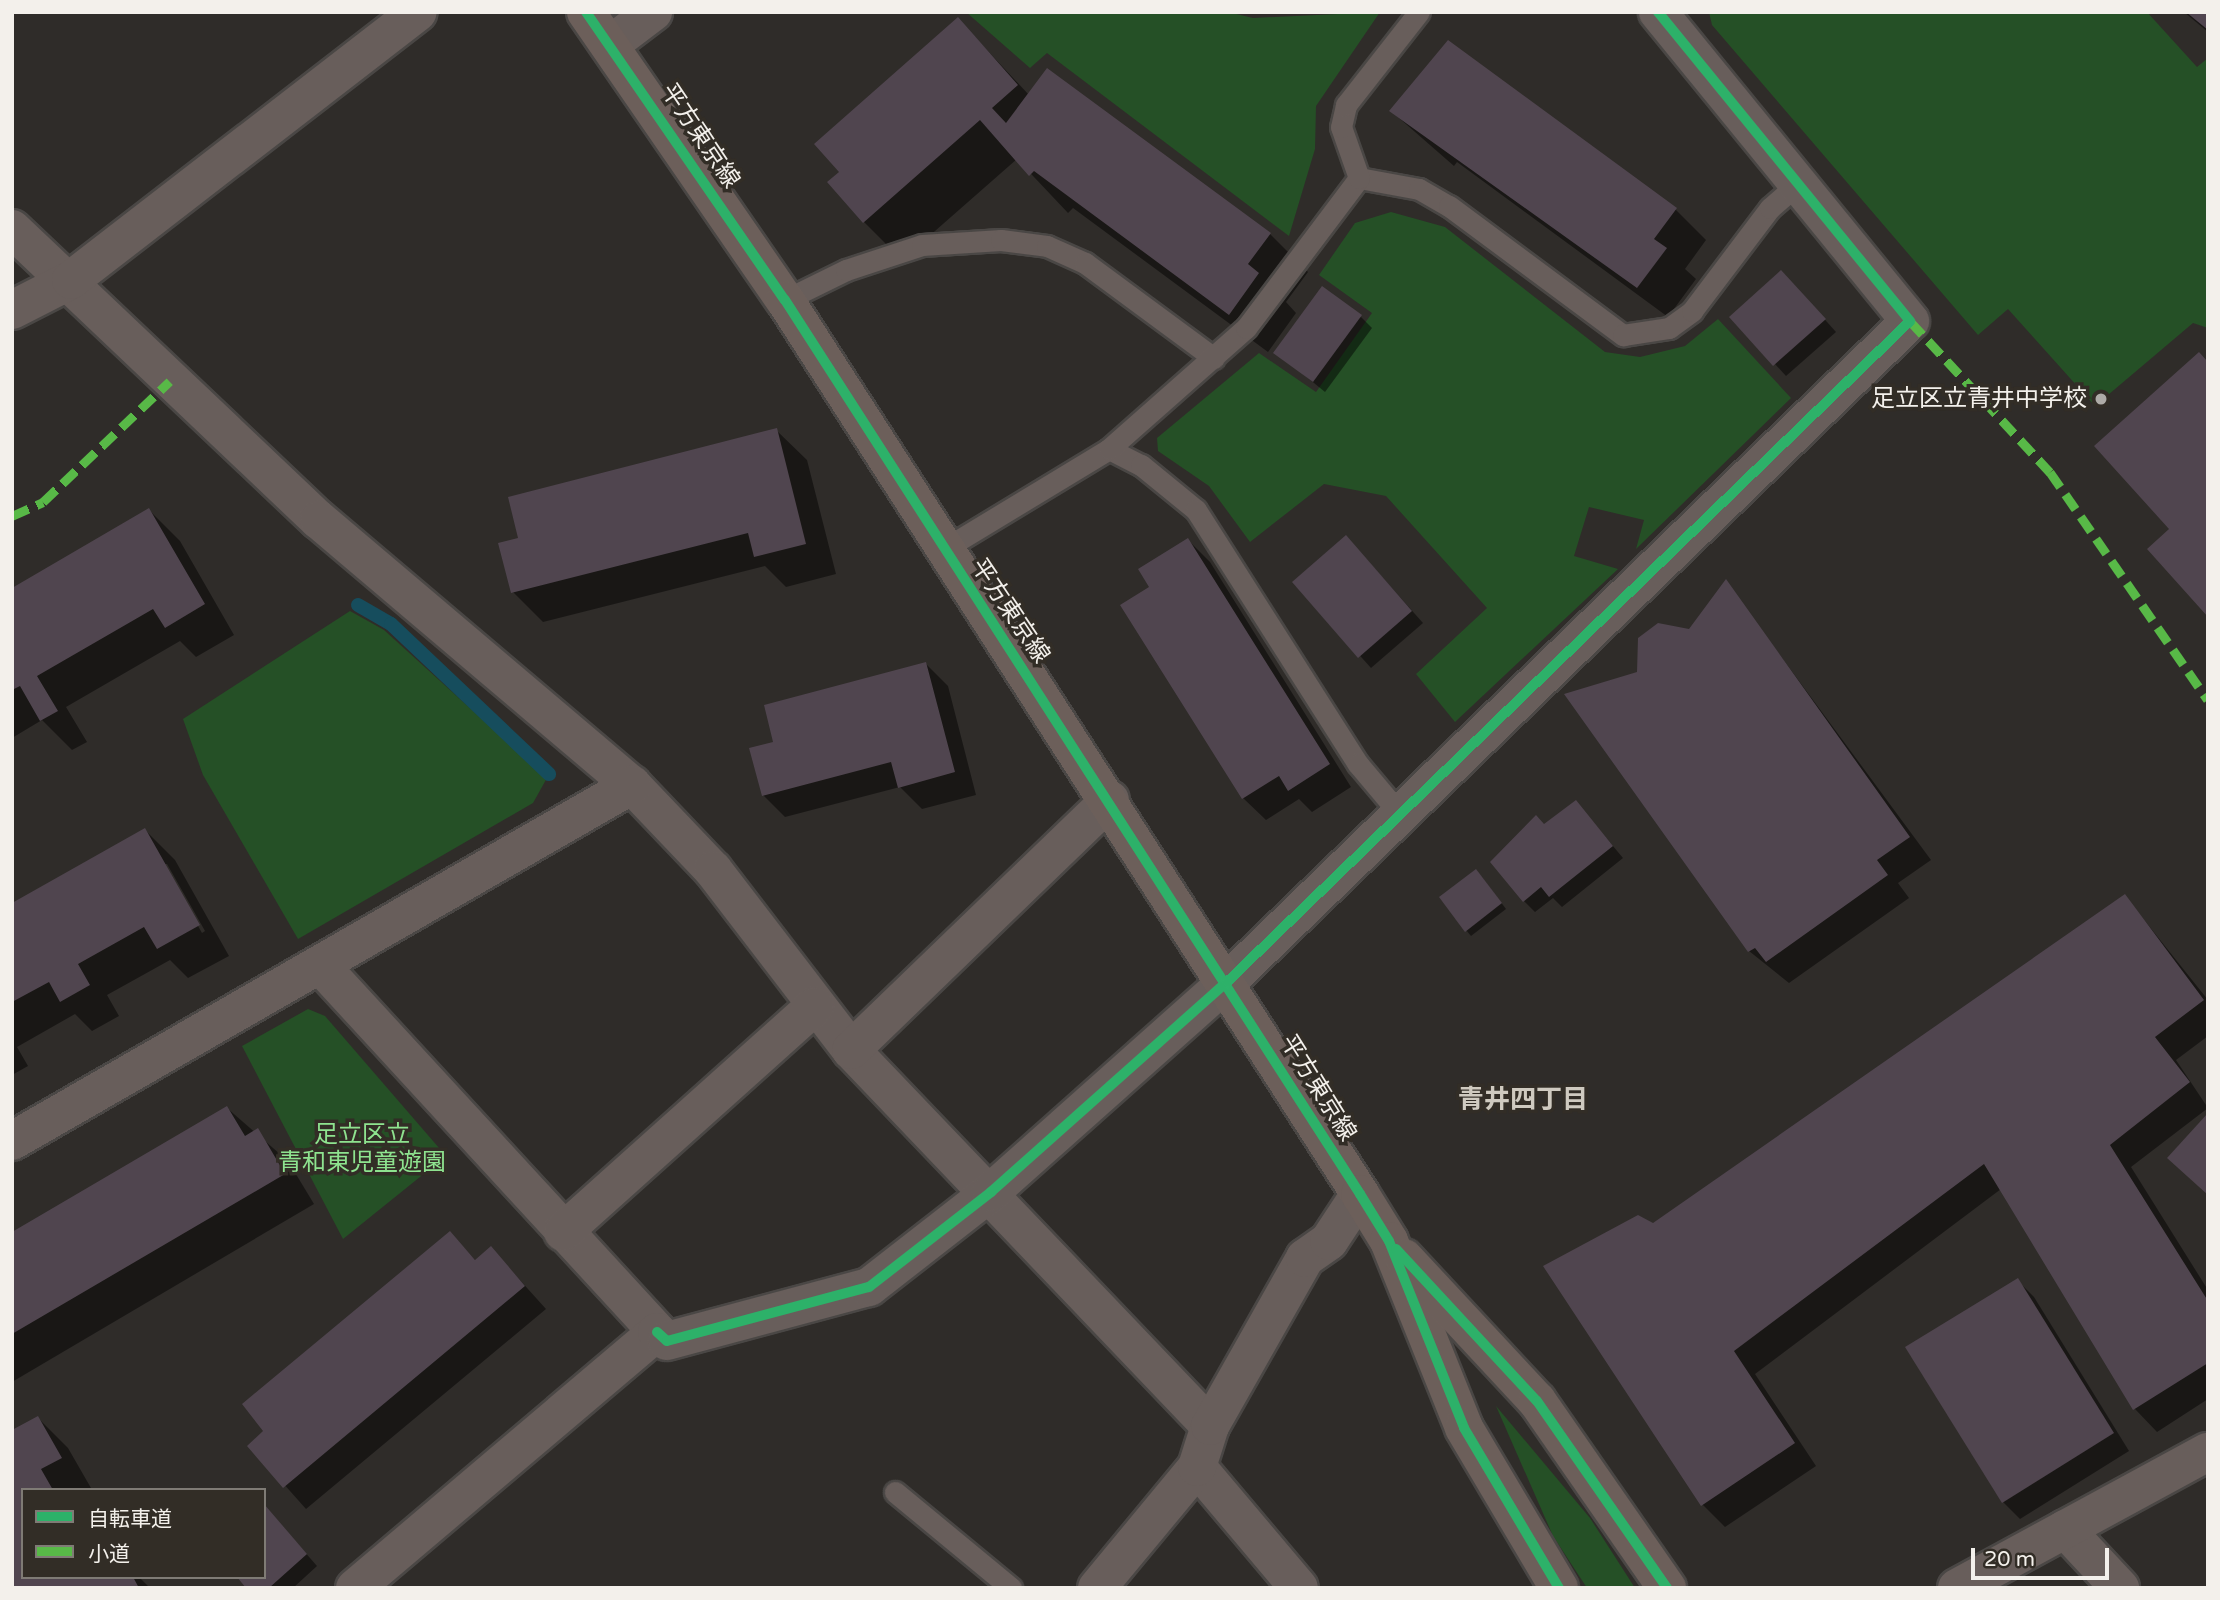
<!DOCTYPE html>
<meta charset="utf-8">
<style>
body{margin:0}
#map{position:relative;width:2220px;height:1600px;overflow:hidden;background:#2f2c29;font-family:"Varela Round","Noto Sans JP",sans-serif}
div>[style]{position:absolute}
[style*='--x']{left:calc(var(--x)*1px);top:calc(var(--y)*1px);width:calc(var(--w)*1px);rotate:calc(var(--a)*1deg)}
.green>*{inset:0;background:#255026}
.shadow>*{inset:0;background:#0007}
.stream>*{height:14px;margin:-7px;padding:0 7px;transform-origin:7px;border-radius:7px;background:#164d5d}
.building>*{inset:0;background:#50454f}
.roads{filter:drop-shadow(2px 0 #4a4745) drop-shadow(-2px 0 #4a4745) drop-shadow(0 2px #4a4745) drop-shadow(0 -2px #4a4745)}
.service>*{height:21px;margin:-10.5px;padding:0 10.5px;transform-origin:10.5px;border-radius:10.5px;background:#685e5b}
.minor>*{height:38px;margin:-19px;padding:0 19px;transform-origin:19px;border-radius:19px;background:#685e5b}
.tertiary>*{height:38px;margin:-19px;padding:0 19px;transform-origin:19px;border-radius:19px;background:#685e5b}
.secondary>*{height:38px;margin:-19px;padding:0 19px;transform-origin:19px;border-radius:19px;background:#6c5f5a}
.quiet>*{height:9px;margin-top:-4.5px;transform-origin:0;background:repeating-linear-gradient(90deg,#58b947 0 18px,transparent 0 27px)}
.cycleway>*{height:10px;margin:-5px;padding:0 5px;transform-origin:5px;border-radius:5px;background:#2db169}
.dots>*{width:19px;height:19px;translate:-50% -50%;box-sizing:border-box;border:4px solid #322d26;border-radius:50%}
span{translate:-50% -50%;white-space:nowrap;text-align:center;line-height:1.15;-webkit-text-stroke:7px #322d26;paint-order:stroke}
.street-label{font-size:24px;color:#f3f0eb}
.poi-label{font-size:24px;color:#f3f0eb}
.right{translate:-100% -50%;text-align:right}
.park-label{font-size:24px;color:#8ee38f}
.neighbourhood-label{font-size:26px;color:#cfcac0;font-weight:700}
.frame{position:absolute;inset:0;border:14px solid #f3f0eb;pointer-events:none}
.legend{position:absolute;left:21px;top:1488px;width:245px;height:91px;box-sizing:border-box;background:#322d26;border:2px solid #7f7b75;margin:0;padding:9px 12px;list-style:none;font-size:21px;color:#f3f0eb}
.legend li{display:flex;align-items:center;gap:14px;height:35px}
.legend b{width:35px;border:2px solid #7f7b75}
.scale{position:absolute;left:1971px;top:1548px;width:138px;height:32px;box-sizing:border-box;border:4px solid #f3f0eb;border-top:0;padding-left:9px;font-size:21px;line-height:24px;white-space:nowrap;color:#f3f0eb;-webkit-text-stroke:5px #322d26;paint-order:stroke}
</style>
<div id="map">
<div class="green">
<i style="clip-path:polygon(966px 12px,1228px 12px,1253px 18px,1380px 12px,1316px 106px,1315px 149px,1289px 236px,1047px 53px,1030px 68px)"></i>
<i style="clip-path:polygon(1709px 12px,2147px 12px,2197px 67px,2208px 58px,2208px 328px,2193px 323px,2095px 406px,2008px 309px,1978px 335px,1712px 25px)"></i>
<i style="clip-path:polygon(1391px 212px,1445px 227px,1605px 352px,1640px 357px,1685px 346px,1718px 319px,1791px 398px,1636px 549px,1644px 520px,1589px 507px,1574px 556px,1618px 569px,1455px 722px,1416px 674px,1487px 608px,1386px 496px,1324px 484px,1250px 542px,1209px 486px,1158px 451px,1157px 438px,1259px 353px,1316px 392px,1372px 313px,1319px 275px,1355px 223px)"></i>
<i style="clip-path:polygon(350px 611px,384px 630px,547px 778px,533px 803px,298px 939px,203px 775px,183px 719px)"></i>
<i style="clip-path:polygon(308px 1009px,325px 1016px,446px 1156px,343px 1239px,242px 1046px)"></i>
<i style="clip-path:polygon(1496px 1406px,1590px 1518px,1635px 1588px,1587px 1588px,1553px 1536px)"></i>
</div>
<div class="shadow">
<i style="clip-path:polygon(2184px 12px,2208px 12px,2208px 32px)"></i>
<i style="clip-path:polygon(958px 19px,1029px 95px,1270px 234px,1308px 272px,1286px 302px,1296px 313px,1268px 352px,1073px 208px,1068px 213px,1017px 159px,902px 260px,864px 222px,841px 172px)"></i>
<i style="clip-path:polygon(1391px 111px,1676px 210px,1706px 240px,1685px 269px,1696px 279px,1668px 317px,1457px 162px,1454px 166px)"></i>
<i style="clip-path:polygon(1793px 284px,1836px 332px,1786px 376px,1732px 317px)"></i>
<i style="clip-path:polygon(1361px 317px,1372px 328px,1325px 392px,1276px 352px)"></i>
<i style="clip-path:polygon(776px 430px,807px 460px,836px 574px,786px 587px,765px 566px,543px 622px,513px 592px,520px 539px)"></i>
<i style="clip-path:polygon(149px 510px,180px 541px,234px 635px,196px 657px,180px 641px,66px 707px,87px 742px,72px 750px,42px 720px,12px 738px,12px 590px)"></i>
<i style="clip-path:polygon(1188px 540px,1210px 562px,1351px 787px,1312px 812px,1299px 799px,1266px 820px,1243px 798px,1123px 606px,1151px 587px)"></i>
<i style="clip-path:polygon(1357px 549px,1423px 623px,1371px 668px,1294px 582px)"></i>
<i style="clip-path:polygon(1726px 582px,1931px 860px,1898px 883px,1909px 898px,1789px 983px,1749px 951px,1567px 695px,1638px 674px,1690px 631px)"></i>
<i style="clip-path:polygon(926px 664px,948px 686px,976px 795px,922px 809px,900px 787px,785px 817px,763px 795px,776px 743px)"></i>
<i style="clip-path:polygon(1576px 802px,1623px 858px,1562px 907px,1553px 898px,1535px 912px,1524px 901px,1545px 826px)"></i>
<i style="clip-path:polygon(evenodd,145px 830px,175px 860px,229px 956px,188px 978px,170px 960px,107px 995px,119px 1016px,92px 1031px,75px 1014px,17px 1047px,28px 1066px,12px 1075px,12px 905px,145px 830px,163px 864px,167px 864px,205px 931px,202px 933px,163px 864px)"></i>
<i style="clip-path:polygon(1481px 876px,1506px 909px,1471px 936px,1466px 930px)"></i>
<i style="clip-path:polygon(2125px 896px,2208px 1000px,2208px 1036px,2176px 1060px,2208px 1108px,2131px 1167px,2208px 1290px,2208px 1399px,2157px 1432px,2135px 1409px,2001px 1189px,1755px 1374px,1816px 1466px,1725px 1527px,1703px 1505px,1654px 1226px)"></i>
<i style="clip-path:polygon(227px 1108px,288px 1161px,314px 1204px,12px 1382px,12px 1234px)"></i>
<i style="clip-path:polygon(450px 1233px,476px 1261px,491px 1248px,546px 1309px,306px 1509px,250px 1446px)"></i>
<i style="clip-path:polygon(2017px 1280px,2034px 1297px,2129px 1451px,2020px 1519px,2003px 1502px)"></i>
<i style="clip-path:polygon(38px 1418px,68px 1448px,91px 1488px,23px 1490px,23px 1577px,139px 1577px,150px 1588px,12px 1588px,12px 1432px)"></i>
<i style="clip-path:polygon(275px 1518px,317px 1566px,293px 1588px,248px 1588px,264px 1577px)"></i>
</div>
<div class="stream">
<i style="--x:358;--y:605;--w:38;--a:30"></i>
<i style="--x:391;--y:624;--w:218;--a:43.5"></i>
</div>
<div class="building">
<i style="clip-path:polygon(2186px 12px,2208px 12px,2208px 30px)"></i>
<i style="clip-path:polygon(958px 17px,1018px 85px,992px 108px,1006px 123px,1047px 68px,1271px 233px,1248px 264px,1259px 273px,1229px 315px,1034px 171px,1029px 176px,980px 120px,863px 223px,827px 182px,839px 172px,814px 144px)"></i>
<i style="clip-path:polygon(1448px 40px,1677px 208px,1654px 239px,1667px 248px,1637px 288px,1389px 111px)"></i>
<i style="clip-path:polygon(1781px 270px,1826px 319px,1773px 366px,1729px 317px)"></i>
<i style="clip-path:polygon(1322px 286px,1362px 315px,1313px 382px,1273px 353px)"></i>
<i style="clip-path:polygon(2199px 352px,2208px 362px,2208px 617px,2147px 549px,2169px 529px,2094px 446px)"></i>
<i style="clip-path:polygon(777px 428px,806px 544px,754px 557px,748px 533px,511px 593px,498px 543px,518px 538px,508px 497px)"></i>
<i style="clip-path:polygon(149px 508px,205px 604px,165px 628px,153px 609px,37px 676px,58px 711px,40px 721px,20px 686px,12px 690px,12px 588px)"></i>
<i style="clip-path:polygon(1346px 535px,1412px 611px,1358px 658px,1292px 582px)"></i>
<i style="clip-path:polygon(1188px 538px,1330px 764px,1288px 791px,1279px 776px,1242px 799px,1120px 605px,1149px 587px,1138px 569px)"></i>
<i style="clip-path:polygon(1726px 579px,1910px 837px,1877px 860px,1888px 875px,1766px 962px,1755px 948px,1748px 952px,1564px 694px,1637px 672px,1638px 638px,1658px 623px,1689px 629px)"></i>
<i style="clip-path:polygon(926px 662px,955px 772px,898px 788px,891px 762px,762px 796px,749px 748px,773px 742px,764px 705px)"></i>
<i style="clip-path:polygon(1576px 800px,1613px 846px,1549px 897px,1541px 887px,1523px 902px,1490px 862px,1536px 815px,1544px 824px)"></i>
<i style="clip-path:polygon(145px 828px,200px 925px,157px 949px,144px 927px,78px 964px,90px 985px,60px 1002px,49px 982px,12px 1002px,12px 903px)"></i>
<i style="clip-path:polygon(1476px 869px,1502px 903px,1465px 932px,1439px 897px)"></i>
<i style="clip-path:polygon(2125px 894px,2204px 1000px,2155px 1037px,2190px 1082px,2110px 1145px,2208px 1301px,2208px 1363px,2133px 1410px,1984px 1164px,1734px 1351px,1795px 1443px,1701px 1506px,1543px 1266px,1638px 1215px,1653px 1223px)"></i>
<i style="clip-path:polygon(227px 1106px,245px 1136px,258px 1128px,285px 1174px,12px 1334px,12px 1232px)"></i>
<i style="clip-path:polygon(2208px 1113px,2208px 1195px,2167px 1158px)"></i>
<i style="clip-path:polygon(450px 1231px,475px 1260px,491px 1246px,525px 1286px,283px 1488px,247px 1446px,263px 1431px,242px 1404px)"></i>
<i style="clip-path:polygon(2018px 1278px,2114px 1433px,2002px 1503px,1905px 1347px)"></i>
<i style="clip-path:polygon(38px 1416px,62px 1458px,41px 1469px,53px 1490px,23px 1490px,23px 1577px,133px 1577px,139px 1588px,12px 1588px,12px 1430px)"></i>
<i style="clip-path:polygon(264px 1504px,307px 1554px,269px 1588px,246px 1588px,237px 1577px,264px 1577px)"></i>
</div>
<div class="roads">
<div class="service">
<i style="--x:1359;--y:178;--w:61;--a:10.4"></i>
<i style="--x:1419;--y:189;--w:34;--a:30"></i>
<i style="--x:1449;--y:206;--w:217;--a:36.6"></i>
<i style="--x:1623;--y:335;--w:47;--a:-8.7"></i>
<i style="--x:1669;--y:328;--w:29;--a:-36"></i>
<i style="--x:1692;--y:311;--w:129;--a:-52.9"></i>
<i style="--x:1770;--y:208;--w:37;--a:-41"></i>
<i style="--x:785;--y:300;--w:68;--a:-26.2"></i>
<i style="--x:846;--y:270;--w:80;--a:-18.2"></i>
<i style="--x:922;--y:245;--w:79;--a:-3.6"></i>
<i style="--x:1001;--y:240;--w:46;--a:7.4"></i>
<i style="--x:1047;--y:246;--w:42;--a:24.1"></i>
<i style="--x:1085;--y:263;--w:160;--a:36.4"></i>
<i style="--x:1109;--y:449;--w:36;--a:27"></i>
<i style="--x:1141;--y:465;--w:71;--a:39.3"></i>
<i style="--x:1196;--y:510;--w:301;--a:57.5"></i>
<i style="--x:1358;--y:764;--w:65;--a:50"></i>
<i style="--x:944;--y:549;--w:193;--a:-31.2"></i>
<i style="--x:1109;--y:449;--w:183;--a:-41.5"></i>
<i style="--x:1246;--y:328;--w:188;--a:-53"></i>
<i style="--x:1359;--y:178;--w:54;--a:-109.4"></i>
<i style="--x:1341;--y:127;--w:23;--a:-77"></i>
<i style="--x:1346;--y:105;--w:118;--a:-51.9"></i>
<i style="--x:895;--y:1492;--w:151;--a:39.6"></i>
</div>
<div class="minor">
<i style="--x:611;--y:44;--w:53;--a:-37.3"></i>
<i style="--x:12;--y:229;--w:423;--a:43.5"></i>
<i style="--x:319;--y:520;--w:410;--a:40.3"></i>
<i style="--x:632;--y:785;--w:117;--a:46.4"></i>
<i style="--x:713;--y:870;--w:227;--a:52.5"></i>
<i style="--x:851;--y:1050;--w:520;--a:46.32"></i>
<i style="--x:12;--y:310;--w:66;--a:-27"></i>
<i style="--x:71;--y:280;--w:438;--a:-37.7"></i>
<i style="--x:320;--y:965;--w:498;--a:47.4"></i>
<i style="--x:657;--y:1332;--w:396;--a:139.7"></i>
<i style="--x:851;--y:1050;--w:360;--a:-44"></i>
<i style="--x:12;--y:1141;--w:715;--a:-29.86"></i>
<i style="--x:563;--y:1232;--w:338;--a:-41.9"></i>
<i style="--x:657;--y:1332;--w:13;--a:42"></i>
<i style="--x:667;--y:1341;--w:209;--a:-15"></i>
<i style="--x:869;--y:1287;--w:155;--a:-37.9"></i>
<i style="--x:991;--y:1192;--w:316;--a:-41.7"></i>
<i style="--x:1227;--y:982;--w:950;--a:-44.06"></i>
<i style="--x:1910;--y:321;--w:399;--a:-129.2"></i>
<i style="--x:1197;--y:1467;--w:158;--a:49.9"></i>
<i style="--x:2065;--y:1529;--w:81;--a:47"></i>
<i style="--x:1097;--y:1588;--w:157;--a:-50.4"></i>
<i style="--x:1197;--y:1467;--w:43;--a:-72.4"></i>
<i style="--x:1210;--y:1426;--w:193;--a:-60.5"></i>
<i style="--x:1305;--y:1258;--w:29;--a:-35"></i>
<i style="--x:1329;--y:1241;--w:56;--a:-56.6"></i>
</div>
<div class="tertiary">
<i style="--x:1957;--y:1588;--w:285;--a:-28.5"></i>
</div>
<div class="secondary">
<i style="--x:586;--y:12;--w:350;--a:55.4"></i>
<i style="--x:785;--y:300;--w:1063;--a:57.25"></i>
<i style="--x:1360;--y:1194;--w:55;--a:58.3"></i>
<i style="--x:1389;--y:1241;--w:201;--a:68.1"></i>
<i style="--x:1464;--y:1428;--w:186;--a:59.3"></i>
<i style="--x:1404;--y:1258;--w:195;--a:47.1"></i>
<i style="--x:1537;--y:1401;--w:228;--a:55.2"></i>
</div>
</div>
<div class="quiet">
<i style="--x:1910;--y:321;--w:206;--a:47.2"></i>
<i style="--x:2050;--y:472;--w:277;--a:55.3"></i>
<i style="--x:12;--y:516;--w:34;--a:-24"></i>
<i style="--x:43;--y:502;--w:175;--a:-43.6"></i>
</div>
<div class="cycleway">
<i style="--x:586;--y:12;--w:350;--a:55.4"></i>
<i style="--x:785;--y:300;--w:1063;--a:57.25"></i>
<i style="--x:1360;--y:1194;--w:55;--a:58.3"></i>
<i style="--x:1389;--y:1241;--w:201;--a:68.1"></i>
<i style="--x:1464;--y:1428;--w:186;--a:59.3"></i>
<i style="--x:1396;--y:1249;--w:207;--a:47.2"></i>
<i style="--x:1537;--y:1401;--w:228;--a:55.2"></i>
<i style="--x:657;--y:1332;--w:13;--a:42"></i>
<i style="--x:667;--y:1341;--w:209;--a:-15"></i>
<i style="--x:869;--y:1287;--w:155;--a:-37.9"></i>
<i style="--x:991;--y:1192;--w:316;--a:-41.7"></i>
<i style="--x:1227;--y:982;--w:950;--a:-44.06"></i>
<i style="--x:1910;--y:321;--w:399;--a:-129.2"></i>
</div>
<div class="dots">
<i style="left:2101px;top:399px;background:#aeaba7"></i>
</div>
<div class="street-label">
<span style="left:700px;top:136px;rotate:56deg">平方東京線</span>
<span style="left:1010px;top:611px;rotate:56deg">平方東京線</span>
<span style="left:1318px;top:1088px;rotate:58deg">平方東京線</span>
</div>
<div class="poi-label">
<span class="right" style="left:2087px;top:399px">足立区立青井中学校</span>
</div>
<div class="park-label">
<span style="left:362px;top:1149px">足立区立<br>青和東児童遊園</span>
</div>
<div class="neighbourhood-label">
<span style="left:1523px;top:1100px">青井四丁目</span>
</div>
<div class="frame"></div>
<ul class="legend">
<li><b style="height:9px;background:#2db169"></b>自転車道</li>
<li><b style="height:9px;background:#58b947"></b>小道</li>
</ul>
<div class="scale">20 m</div>
</div>
